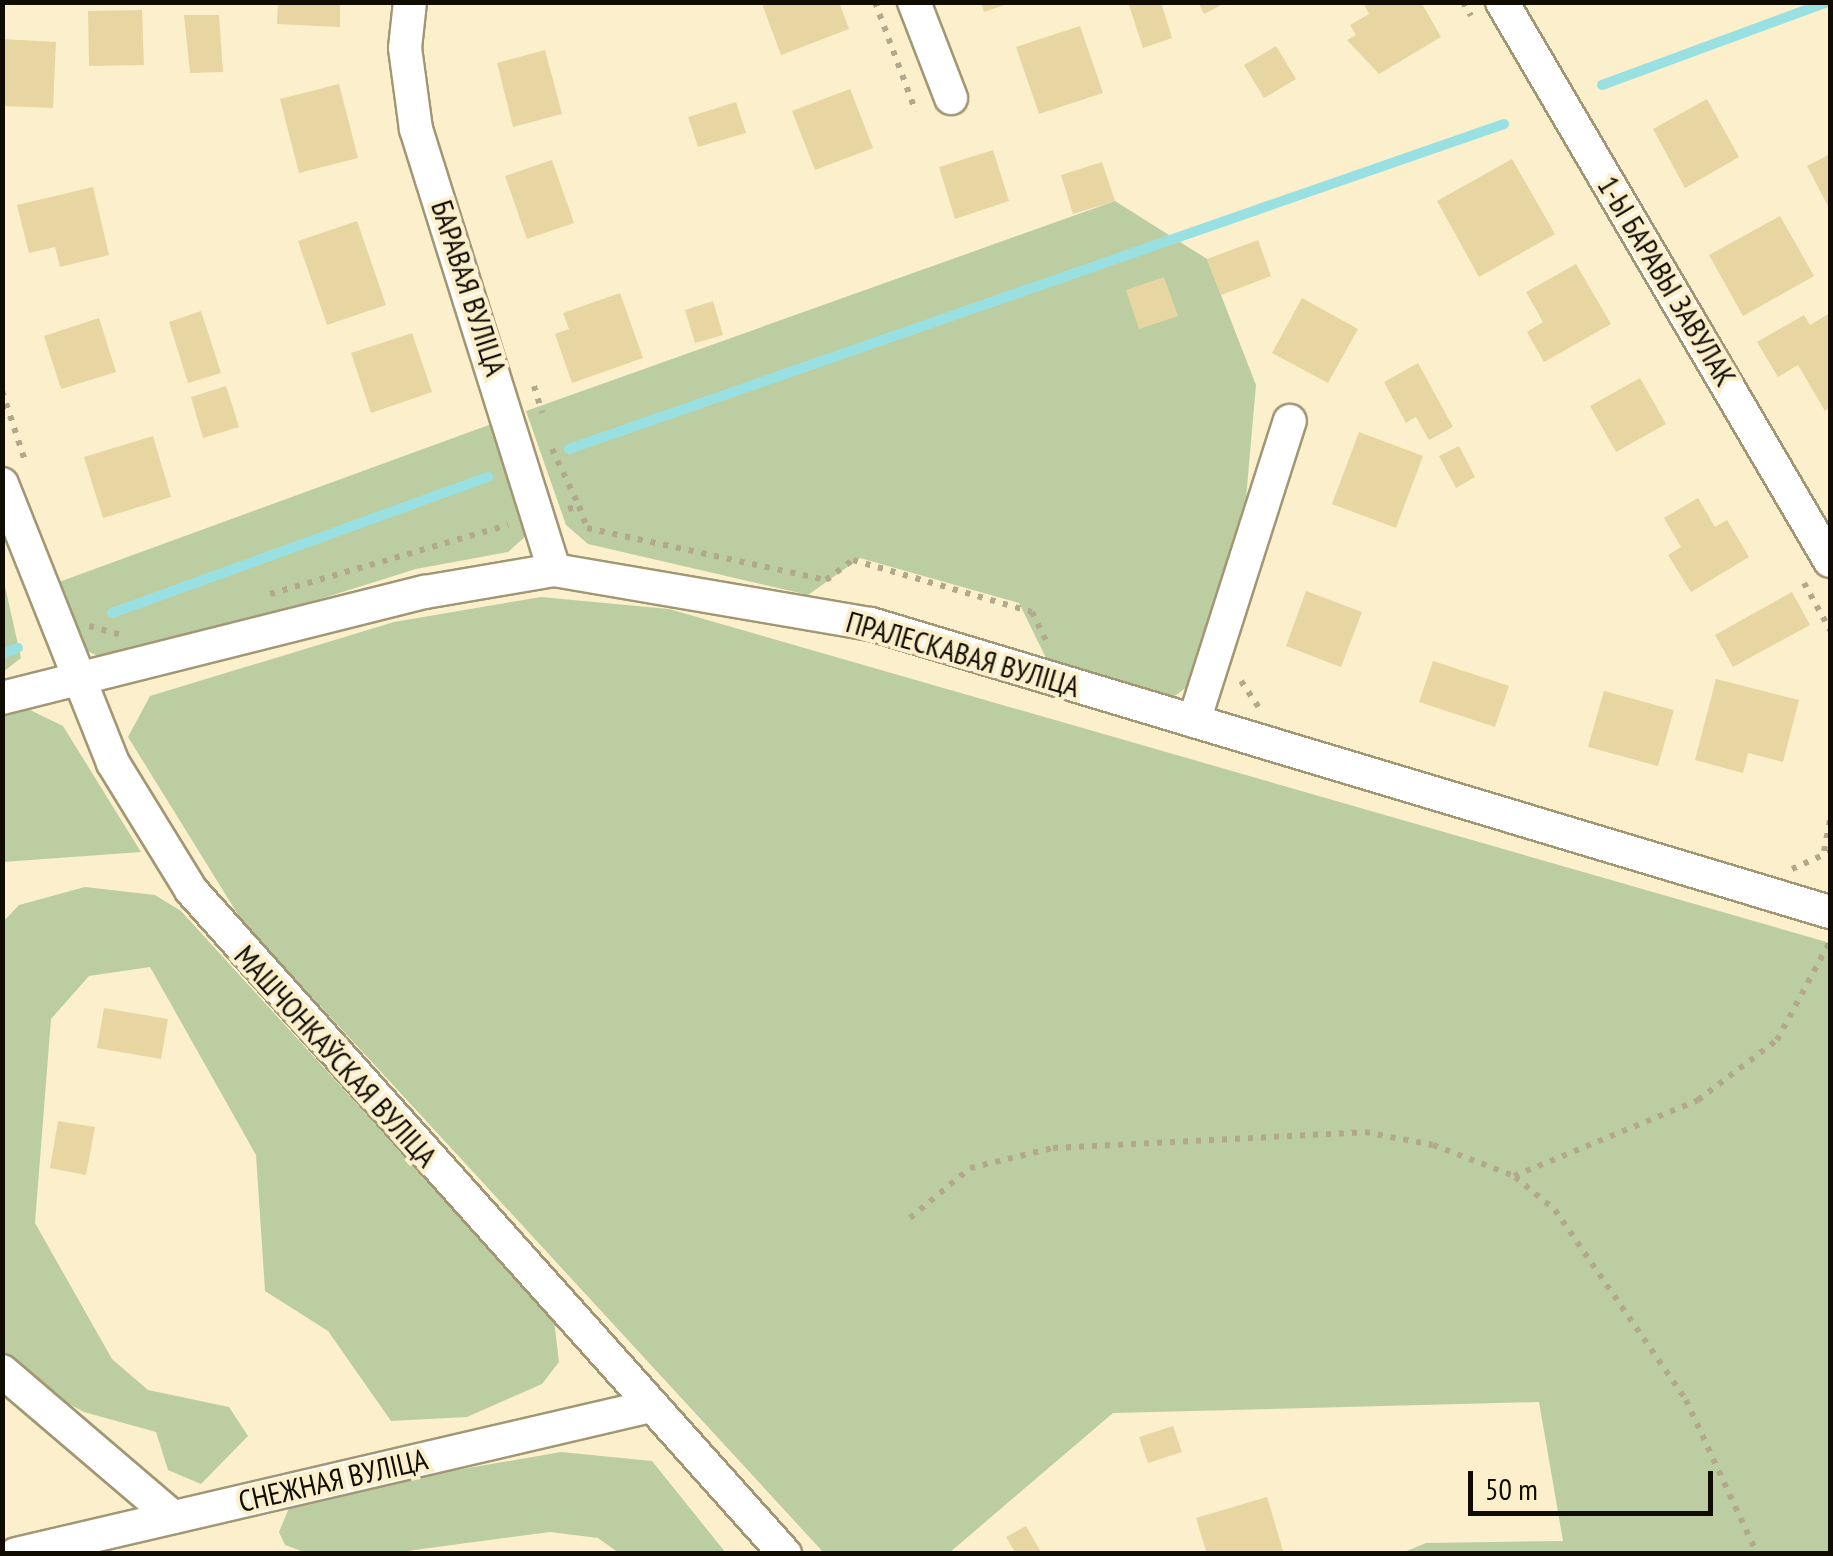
<!DOCTYPE html>
<meta charset="utf-8">
<style>
body{margin:0}
#map{position:relative;width:1833px;height:1556px;overflow:hidden;background:#fbf0cb;font-family:"PT Sans Narrow",sans-serif}
div>[style]{position:absolute}
[style*='--x']{left:calc(var(--x)*1px);top:calc(var(--y)*1px);width:calc(var(--w)*1px);rotate:calc(var(--a)*1deg)}
.green>*{inset:0;background:#bccea1}
.stream>*{height:10px;margin:-5px;padding:0 5px;transform-origin:5px;border-radius:5px;background:#99e0e2}
.building>*{inset:0;background:#e7d6a1}
.path>*{height:6px;margin-top:-3px;transform-origin:0;background:repeating-linear-gradient(90deg,#b2a98d 0 5px,transparent 0 13px)}
.roads{filter:drop-shadow(2px 0 #a29775) drop-shadow(-2px 0 #a29775) drop-shadow(0 2px #a29775) drop-shadow(0 -2px #a29775)}
.minor>*{height:32px;margin:-16px;padding:0 16px;transform-origin:16px;border-radius:16px;background:#fff}
span{translate:-50% -50%;white-space:nowrap;text-align:center;line-height:1.15;-webkit-text-stroke:8px #fbf0cb;paint-order:stroke}
.street-label{font-size:30px;color:#100c02}
.frame{position:absolute;inset:0;border:5px solid #100c02;pointer-events:none}
.scale{position:absolute;left:1468px;top:1471px;width:245px;height:45px;box-sizing:border-box;border:5px solid #100c02;border-top:0;padding-left:12px;font-size:30px;line-height:35px;white-space:nowrap;color:#100c02;-webkit-text-stroke:8px #fbf0cb;paint-order:stroke}
</style>
<div id="map">
<div class="green">
<i style="clip-path:polygon(1115px 201px,1207px 259px,1256px 385px,1245px 510px,1191px 684px,1172px 698px,1048px 662px,1019px 603px,860px 558px,808px 595px,588px 544px,566px 525px,526px 411px)"></i>
<i style="clip-path:polygon(497px 422px,527px 535px,508px 552px,416px 569px,141px 655px,100px 657px,79px 647px,48px 586px)"></i>
<i style="clip-path:polygon(2px 573px,21px 658px,3px 672px,2px 672px)"></i>
<i style="clip-path:polygon(541px 597px,669px 609px,1830px 943px,1830px 1553px,1402px 1553px,1426px 1543px,1563px 1541px,1539px 1402px,1113px 1413px,949px 1553px,824px 1553px,242px 921px,128px 737px,150px 696px,394px 622px)"></i>
<i style="clip-path:polygon(26px 708px,63px 726px,141px 852px,3px 862px,3px 711px)"></i>
<i style="clip-path:polygon(85px 887px,155px 895px,181px 911px,554px 1320px,559px 1362px,542px 1384px,467px 1417px,391px 1421px,328px 1331px,265px 1291px,256px 1155px,150px 967px,89px 976px,51px 1019px,35px 1223px,112px 1359px,148px 1390px,229px 1407px,248px 1436px,201px 1484px,168px 1470px,156px 1432px,84px 1412px,2px 1368px,2px 923px,19px 905px)"></i>
<i style="clip-path:polygon(561px 1452px,652px 1461px,726px 1553px,619px 1553px,598px 1538px,550px 1532px,392px 1553px,307px 1553px,285px 1545px,279px 1532px,289px 1508px,341px 1490px)"></i>
</div>
<div class="stream">
<i style="--x:1602;--y:85;--w:241;--a:-20.2"></i>
<i style="--x:569;--y:449;--w:990;--a:-19.17"></i>
<i style="--x:112;--y:613;--w:400;--a:-19.9"></i>
<i style="--x:2;--y:654;--w:17;--a:-21"></i>
</div>
<div class="building">
<i style="clip-path:polygon(278px 2px,340px 2px,340px 27px,277px 24px)"></i>
<i style="clip-path:polygon(839px 2px,849px 29px,781px 55px,762px 4px)"></i>
<i style="clip-path:polygon(981px 2px,1010px 2px,1010px 3px,984px 12px)"></i>
<i style="clip-path:polygon(1128px 2px,1161px 2px,1172px 38px,1143px 48px)"></i>
<i style="clip-path:polygon(1198px 2px,1227px 2px,1204px 14px)"></i>
<i style="clip-path:polygon(1363px 2px,1421px 2px,1441px 37px,1379px 74px,1347px 40px,1356px 35px,1350px 25px,1369px 14px)"></i>
<i style="clip-path:polygon(142px 10px,144px 65px,89px 66px,88px 11px)"></i>
<i style="clip-path:polygon(184px 15px,219px 15px,223px 72px,190px 73px)"></i>
<i style="clip-path:polygon(1080px 26px,1103px 93px,1039px 114px,1016px 47px)"></i>
<i style="clip-path:polygon(2px 39px,56px 42px,53px 108px,2px 106px)"></i>
<i style="clip-path:polygon(1276px 46px,1296px 79px,1264px 98px,1244px 65px)"></i>
<i style="clip-path:polygon(545px 50px,562px 114px,513px 127px,497px 63px)"></i>
<i style="clip-path:polygon(339px 84px,358px 158px,299px 173px,280px 99px)"></i>
<i style="clip-path:polygon(850px 89px,873px 148px,815px 170px,792px 111px)"></i>
<i style="clip-path:polygon(1707px 99px,1739px 157px,1685px 188px,1653px 129px)"></i>
<i style="clip-path:polygon(736px 102px,746px 133px,698px 147px,688px 117px)"></i>
<i style="clip-path:polygon(993px 150px,1009px 201px,955px 219px,939px 167px)"></i>
<i style="clip-path:polygon(1830px 154px,1830px 210px,1807px 166px)"></i>
<i style="clip-path:polygon(1512px 159px,1555px 234px,1479px 277px,1437px 201px)"></i>
<i style="clip-path:polygon(552px 160px,574px 223px,527px 239px,505px 176px)"></i>
<i style="clip-path:polygon(1102px 162px,1115px 201px,1073px 214px,1061px 175px)"></i>
<i style="clip-path:polygon(93px 187px,109px 255px,60px 267px,55px 247px,29px 253px,17px 205px)"></i>
<i style="clip-path:polygon(1780px 216px,1814px 276px,1743px 316px,1709px 255px)"></i>
<i style="clip-path:polygon(357px 221px,386px 305px,327px 325px,298px 241px)"></i>
<i style="clip-path:polygon(1258px 240px,1271px 276px,1221px 295px,1207px 259px)"></i>
<i style="clip-path:polygon(1576px 264px,1611px 324px,1544px 362px,1527px 332px,1543px 322px,1526px 292px)"></i>
<i style="clip-path:polygon(1164px 277px,1178px 316px,1139px 329px,1126px 290px)"></i>
<i style="clip-path:polygon(620px 293px,643px 358px,572px 383px,555px 334px,569px 329px,563px 313px)"></i>
<i style="clip-path:polygon(1302px 298px,1358px 329px,1328px 383px,1272px 353px)"></i>
<i style="clip-path:polygon(713px 301px,723px 335px,695px 343px,685px 310px)"></i>
<i style="clip-path:polygon(201px 311px,221px 373px,188px 383px,169px 322px)"></i>
<i style="clip-path:polygon(1830px 313px,1830px 407px,1825px 411px,1798px 365px,1778px 377px,1757px 342px,1804px 315px,1810px 325px)"></i>
<i style="clip-path:polygon(99px 318px,116px 372px,61px 389px,44px 336px)"></i>
<i style="clip-path:polygon(412px 333px,432px 392px,371px 413px,351px 353px)"></i>
<i style="clip-path:polygon(1418px 363px,1453px 427px,1429px 440px,1416px 417px,1406px 423px,1384px 382px)"></i>
<i style="clip-path:polygon(1640px 378px,1666px 424px,1616px 452px,1590px 406px)"></i>
<i style="clip-path:polygon(226px 386px,239px 427px,203px 438px,191px 397px)"></i>
<i style="clip-path:polygon(1359px 432px,1423px 456px,1396px 528px,1332px 504px)"></i>
<i style="clip-path:polygon(153px 436px,171px 497px,103px 518px,84px 457px)"></i>
<i style="clip-path:polygon(1459px 446px,1475px 477px,1456px 488px,1439px 456px)"></i>
<i style="clip-path:polygon(1698px 498px,1715px 527px,1727px 520px,1749px 557px,1691px 592px,1668px 555px,1681px 547px,1664px 518px)"></i>
<i style="clip-path:polygon(1306px 591px,1362px 612px,1341px 667px,1286px 646px)"></i>
<i style="clip-path:polygon(1792px 592px,1810px 625px,1733px 667px,1715px 635px)"></i>
<i style="clip-path:polygon(1433px 661px,1509px 686px,1495px 727px,1419px 702px)"></i>
<i style="clip-path:polygon(1716px 679px,1799px 700px,1783px 762px,1748px 753px,1743px 773px,1695px 760px)"></i>
<i style="clip-path:polygon(1604px 691px,1674px 710px,1658px 766px,1588px 747px)"></i>
<i style="clip-path:polygon(104px 1008px,168px 1019px,161px 1059px,97px 1048px)"></i>
<i style="clip-path:polygon(58px 1121px,95px 1127px,86px 1175px,50px 1168px)"></i>
<i style="clip-path:polygon(1173px 1426px,1182px 1452px,1148px 1463px,1139px 1437px)"></i>
<i style="clip-path:polygon(1267px 1497px,1284px 1554px,1207px 1554px,1196px 1518px)"></i>
<i style="clip-path:polygon(1026px 1526px,1042px 1554px,1016px 1554px,1006px 1537px)"></i>
</div>
<div class="path">
<i style="--x:875;--y:2;--w:117;--a:69.6"></i>
<i style="--x:1463;--y:2;--w:16;--a:60"></i>
<i style="--x:534;--y:386;--w:28;--a:73"></i>
<i style="--x:2;--y:391;--w:74;--a:71.8"></i>
<i style="--x:552;--y:449;--w:63;--a:64.7"></i>
<i style="--x:568;--y:509;--w:11;--a:-15"></i>
<i style="--x:579;--y:506;--w:23;--a:70"></i>
<i style="--x:587;--y:528;--w:245;--a:12.3"></i>
<i style="--x:826;--y:580;--w:34;--a:-37"></i>
<i style="--x:853;--y:560;--w:186;--a:16.2"></i>
<i style="--x:1032;--y:612;--w:34;--a:64"></i>
<i style="--x:1804;--y:583;--w:54;--a:61"></i>
<i style="--x:270;--y:594;--w:248;--a:-16.2"></i>
<i style="--x:89;--y:626;--w:31;--a:15"></i>
<i style="--x:1241;--y:681;--w:32;--a:56"></i>
<i style="--x:1824;--y:851;--w:31;--a:-79"></i>
<i style="--x:1792;--y:869;--w:42;--a:-24.1"></i>
<i style="--x:1515;--y:1177;--w:52;--a:39.5"></i>
<i style="--x:1555;--y:1210;--w:231;--a:55.4"></i>
<i style="--x:1686;--y:1400;--w:170;--a:65.2"></i>
<i style="--x:910;--y:1218;--w:78;--a:-39.8"></i>
<i style="--x:970;--y:1168;--w:85;--a:-13.5"></i>
<i style="--x:1053;--y:1148;--w:312;--a:-2.9"></i>
<i style="--x:1365;--y:1132;--w:69;--a:10.8"></i>
<i style="--x:1433;--y:1145;--w:87;--a:20.9"></i>
<i style="--x:1514;--y:1176;--w:199;--a:-22.4"></i>
<i style="--x:1698;--y:1100;--w:99;--a:-37.2"></i>
<i style="--x:1777;--y:1040;--w:112;--a:-61.8"></i>
</div>
<div class="roads">
<div class="minor">
<i style="--x:410;--y:2;--w:46;--a:96.2"></i>
<i style="--x:405;--y:48;--w:82;--a:82.3"></i>
<i style="--x:416;--y:129;--w:462;--a:72.6"></i>
<i style="--x:914;--y:2;--w:103;--a:68.9"></i>
<i style="--x:1502;--y:2;--w:648;--a:59.6"></i>
<i style="--x:2;--y:484;--w:300;--a:68.3"></i>
<i style="--x:113;--y:763;--w:149;--a:58.4"></i>
<i style="--x:191;--y:890;--w:891;--a:48.18"></i>
<i style="--x:2;--y:698;--w:436;--a:-14.1"></i>
<i style="--x:425;--y:592;--w:131;--a:-9.7"></i>
<i style="--x:554;--y:570;--w:322;--a:9.7"></i>
<i style="--x:871;--y:624;--w:1001;--a:16.72"></i>
<i style="--x:1194;--y:721;--w:315;--a:-72.3"></i>
<i style="--x:2;--y:1371;--w:225;--a:40.5"></i>
<i style="--x:16;--y:1554;--w:652;--a:-13.12"></i>
</div>
</div>
<div class="street-label">
<span style="left:1667px;top:281px;rotate:59deg">1-Ы БАРАВЫ ЗАВУЛАК</span>
<span style="left:469px;top:288px;rotate:72deg">БАРАВАЯ ВУЛІЦА</span>
<span style="left:963px;top:654px;rotate:16deg">ПРАЛЕСКАВАЯ ВУЛІЦА</span>
<span style="left:336px;top:1056px;rotate:48deg">МАШЧОНКАЎСКАЯ ВУЛІЦА</span>
<span style="left:333px;top:1480px;rotate:-13deg">СНЕЖНАЯ ВУЛІЦА</span>
</div>
<div class="frame"></div>
<div class="scale">50 m</div>
</div>
